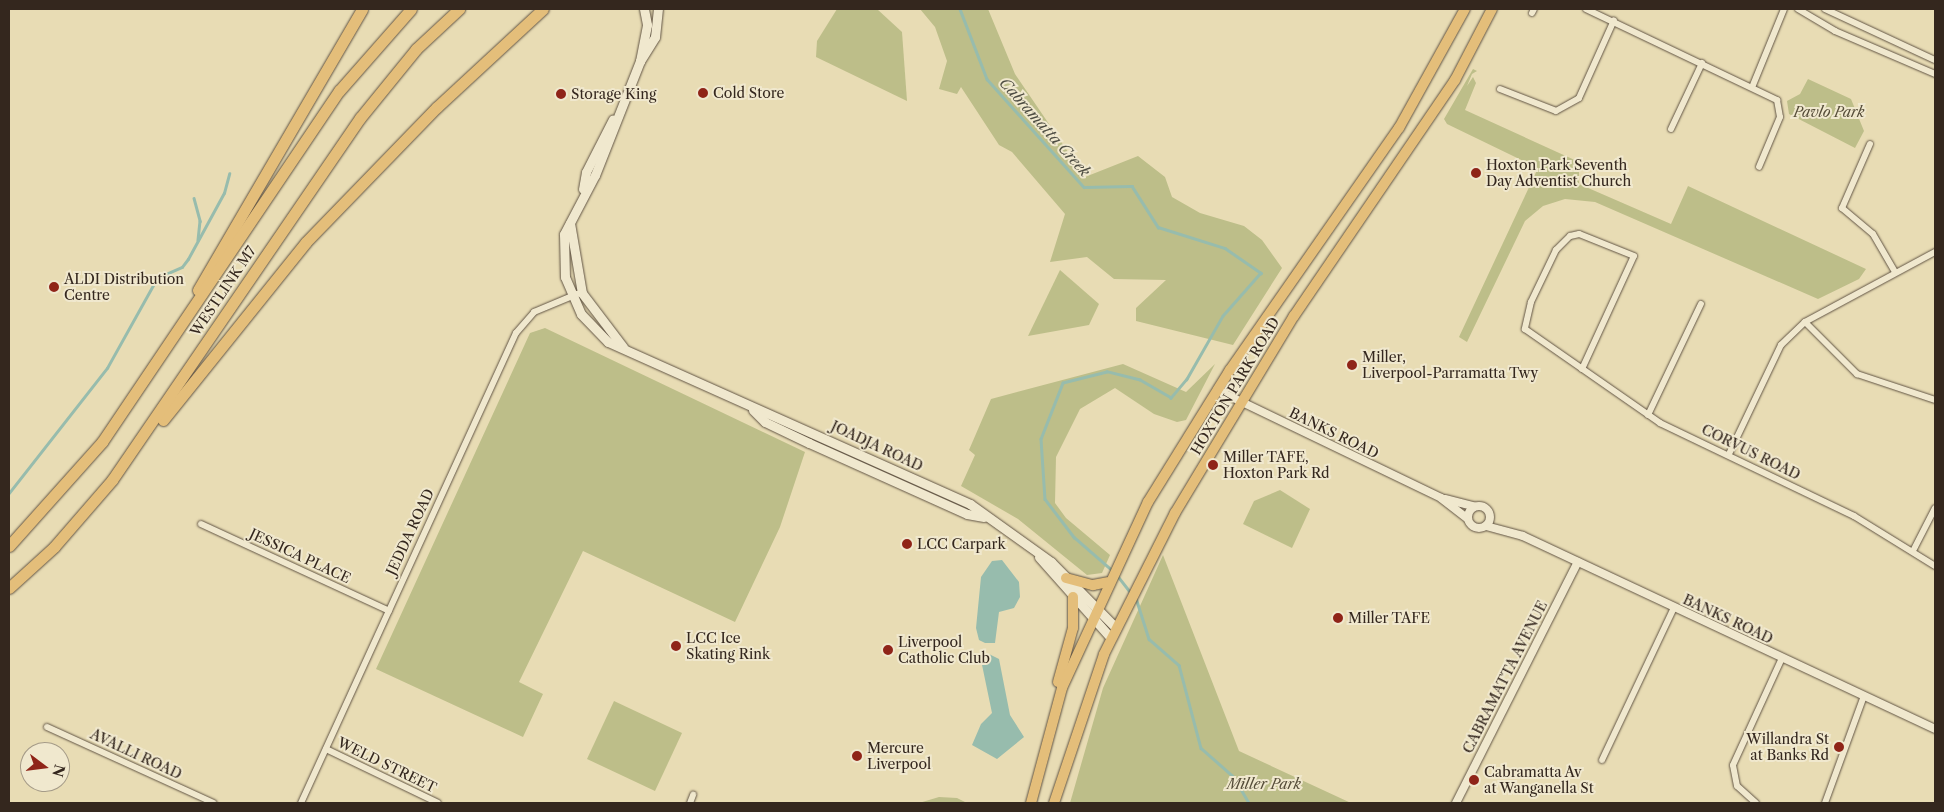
<!DOCTYPE html>
<html>
<head>
<meta charset="utf-8">
<style>
  body { margin:0 }
  #map { position:relative; width:1944px; height:812px; overflow:hidden; background:#e8dcb4; font-family:"Libre Caslon Text",serif }
  div>[style] { position:absolute }
  .green>* { inset:0; background:#bdbe89 }
  .water>* { inset:0; background:#97bcad }
  .stream>* { height:2.5px; margin:-1.25px; padding:0 1.25px; transform-origin:1.25px; border-radius:1.25px; background:#97bcad }
  .roads { filter:drop-shadow(0 0 1px #615444) drop-shadow(0 0 1px #615444) }
  .minor>* { height:6px; margin:-3px; padding:0 3px; transform-origin:3px; border-radius:3px; background:#f0e8ce }
  .tertiary>* { height:8px; margin:-4px; padding:0 4px; transform-origin:4px; border-radius:4px; background:#f0e8ce }
  .tertiary>.ring { margin:-4px; padding:0; box-sizing:content-box; background:none; border:8px solid #f0e8ce; border-radius:50% }
  .secondary>* { height:9px; margin:-4.5px; padding:0 4.5px; transform-origin:4.5px; border-radius:4.5px; background:#f0e8ce }
  .primary>* { height:10px; margin:-5px; padding:0 5px; transform-origin:5px; border-radius:5px; background:#e4be7a }
  .motorway>* { height:11px; margin:-5.5px; padding:0 5.5px; transform-origin:5.5px; border-radius:5.5px; background:#e4be7a }
  .dots>* { width:14px; height:14px; translate:-50% -50%; box-sizing:border-box; border:2px solid #f0e8ce; border-radius:50% }
  span { translate:-50% -50%; white-space:nowrap; text-align:center; line-height:1.15; -webkit-text-stroke:4px #f0e8ce; paint-order:stroke }
  .poi-label { font-size:14px; color:#34271e }
  .left { translate:0 -50%; text-align:left }
  .right { translate:-100% -50%; text-align:right }
  .park-label { font-size:14px; color:#564d39; font-style:italic }
  .street-label { font-size:14px; color:#34271e }
  .water-label { font-size:15px; color:#4d4c42; font-style:italic }
  .frame { position:absolute; inset:0; border:10px solid #34271e; pointer-events:none }
  .north { position:absolute; left:20px; top:742px; width:50px; height:50px; box-sizing:border-box; background:#f0e8ce; border:1px solid #a59b88; border-radius:50%; rotate:105deg; font-size:14px; font-weight:700; line-height:20px; text-align:center; color:#34271e }
  .north::after { content:''; display:block; margin:auto; width:18px; height:22px; background:#8f2418; clip-path:polygon(50% 0,100% 100%,50% 72%,0 100%) }
</style>
</head>
<body>
<div id="map">
  <div class="green">
    <i style="clip-path:polygon(837px 9px,877px 9px,902px 32px,907px 101px,816px 57px,817px 41px)"></i>
    <i style="clip-path:polygon(920px 9px,988px 9px,1015px 74px,1085px 177px,1138px 156px,1165px 177px,1172px 197px,1200px 213px,1244px 226px,1262px 240px,1282px 268px,1233px 345px,1136px 321px,1136px 308px,1166px 280px,1114px 279px,1087px 257px,1050px 262px,1065px 214px,1012px 152px,999px 145px,961px 87px,957px 94px,939px 89px,947px 61px,935px 27px)"></i>
    <i style="clip-path:polygon(1473px 69px,1477px 71px,1472px 74px,1467px 86px,1473px 77px,1476px 83px,1465px 110px,1579px 162px,1579px 184px,1671px 224px,1688px 186px,1866px 269px,1859px 279px,1818px 299px,1595px 202px,1565px 199px,1543px 206px,1525px 221px,1467px 342px,1459px 337px,1538px 168px,1447px 124px,1444px 119px)"></i>
    <i style="clip-path:polygon(1808px 79px,1851px 99px,1864px 131px,1855px 148px,1789px 114px,1787px 101px,1800px 94px)"></i>
    <i style="clip-path:polygon(1060px 270px,1099px 304px,1089px 325px,1028px 336px)"></i>
    <i style="clip-path:polygon(545px 328px,805px 452px,780px 527px,735px 622px,583px 551px,519px 682px,543px 694px,523px 737px,376px 669px,530px 333px)"></i>
    <i style="clip-path:polygon(1123px 364px,1186px 392px,1215px 364px,1186px 420px,1177px 422px,1154px 414px,1115px 388px,1080px 409px,1056px 457px,1055px 503px,1066px 518px,1110px 555px,1102px 573px,1087px 575px,1018px 519px,961px 486px,975px 455px,969px 450px,991px 399px)"></i>
    <i style="clip-path:polygon(1280px 490px,1310px 509px,1292px 548px,1243px 524px,1254px 501px)"></i>
    <i style="clip-path:polygon(1163px 555px,1239px 751px,1351px 803px,1070px 803px,1103px 688px)"></i>
    <i style="clip-path:polygon(614px 701px,682px 733px,655px 791px,587px 759px)"></i>
    <i style="clip-path:polygon(939px 797px,957px 798px,967px 803px,919px 803px)"></i>
  </div>
  <div class="water">
    <i style="clip-path:polygon(1002px 560px,1019px 582px,1020px 597px,1014px 608px,999px 612px,995px 643px,985px 643px,979px 640px,976px 628px,981px 577px,992px 561px)"></i>
    <i style="clip-path:polygon(989px 654px,999px 659px,1010px 715px,1024px 737px,997px 759px,972px 745px,981px 724px,992px 713px,981px 660px)"></i>
  </div>
  <div class="stream">
    <i style="left:960px;top:9px;width:75px;rotate:68.9deg"></i>
    <i style="left:987px;top:79px;width:145px;rotate:48.1deg"></i>
    <i style="left:1084px;top:187px;width:48px;rotate:-1.2deg"></i>
    <i style="left:1132px;top:186px;width:49px;rotate:57.6deg"></i>
    <i style="left:1158px;top:227px;width:70px;rotate:17.4deg"></i>
    <i style="left:1225px;top:248px;width:44px;rotate:34.8deg"></i>
    <i style="left:1261px;top:273px;width:57px;rotate:131.5deg"></i>
    <i style="left:1223px;top:316px;width:73px;rotate:119.7deg"></i>
    <i style="left:1187px;top:379px;width:25px;rotate:130deg"></i>
    <i style="left:1171px;top:398px;width:36px;rotate:-150deg"></i>
    <i style="left:1140px;top:380px;width:34px;rotate:-166deg"></i>
    <i style="left:1107px;top:372px;width:45px;rotate:166deg"></i>
    <i style="left:1063px;top:383px;width:60px;rotate:111.4deg"></i>
    <i style="left:1041px;top:439px;width:60px;rotate:86.2deg"></i>
    <i style="left:1045px;top:499px;width:48px;rotate:52.7deg"></i>
    <i style="left:1074px;top:537px;width:52px;rotate:41.1deg"></i>
    <i style="left:194px;top:198px;width:24px;rotate:75deg"></i>
    <i style="left:200px;top:221px;width:19px;rotate:96deg"></i>
    <i style="left:9px;top:493px;width:159px;rotate:-51.9deg"></i>
    <i style="left:107px;top:368px;width:103px;rotate:-60.9deg"></i>
    <i style="left:157px;top:278px;width:27px;rotate:-24deg"></i>
    <i style="left:182px;top:267px;width:10px;rotate:-53deg"></i>
    <i style="left:188px;top:259px;width:75px;rotate:-61.4deg"></i>
    <i style="left:224px;top:193px;width:20px;rotate:-75deg"></i>
    <i style="left:1117px;top:575px;width:24px;rotate:52deg"></i>
    <i style="left:1136px;top:598px;width:43px;rotate:72.4deg"></i>
    <i style="left:1149px;top:639px;width:40px;rotate:41deg"></i>
    <i style="left:1179px;top:665px;width:86px;rotate:75.2deg"></i>
    <i style="left:1201px;top:748px;width:44px;rotate:41.3deg"></i>
    <i style="left:1234px;top:777px;width:30px;rotate:60deg"></i>
  </div>
  <div class="roads">
    <div class="minor">
      <i style="left:1586px;top:9px;width:212px;rotate:25.5deg"></i>
      <i style="left:1777px;top:100px;width:17px;rotate:80deg"></i>
      <i style="left:1780px;top:117px;width:54px;rotate:112.8deg"></i>
      <i style="left:1798px;top:9px;width:43px;rotate:30.7deg"></i>
      <i style="left:1835px;top:31px;width:109px;rotate:23.3deg"></i>
      <i style="left:1825px;top:9px;width:121px;rotate:24.9deg"></i>
      <i style="left:1532px;top:13px;width:4px;rotate:-63deg"></i>
      <i style="left:1753px;top:85px;width:82px;rotate:-67.8deg"></i>
      <i style="left:1500px;top:89px;width:60px;rotate:21.4deg"></i>
      <i style="left:1556px;top:111px;width:26px;rotate:-29deg"></i>
      <i style="left:1579px;top:98px;width:85px;rotate:-65.8deg"></i>
      <i style="left:1671px;top:129px;width:73px;rotate:-64.8deg"></i>
      <i style="left:1870px;top:144px;width:70px;rotate:113.6deg"></i>
      <i style="left:1842px;top:208px;width:40px;rotate:40deg"></i>
      <i style="left:1873px;top:234px;width:44px;rotate:59.9deg"></i>
      <i style="left:1805px;top:322px;width:74px;rotate:45deg"></i>
      <i style="left:1857px;top:374px;width:82px;rotate:18.4deg"></i>
      <i style="left:1582px;top:369px;width:124px;rotate:-65.3deg"></i>
      <i style="left:1634px;top:256px;width:59px;rotate:-158.2deg"></i>
      <i style="left:1579px;top:234px;width:9px;rotate:167deg"></i>
      <i style="left:1570px;top:236px;width:20px;rotate:135deg"></i>
      <i style="left:1556px;top:250px;width:58px;rotate:115.7deg"></i>
      <i style="left:1531px;top:302px;width:28px;rotate:103deg"></i>
      <i style="left:1525px;top:329px;width:165px;rotate:34.8deg"></i>
      <i style="left:1660px;top:423px;width:215px;rotate:25.6deg"></i>
      <i style="left:1854px;top:516px;width:95px;rotate:31.7deg"></i>
      <i style="left:1648px;top:415px;width:123px;rotate:-64.5deg"></i>
      <i style="left:1729px;top:454px;width:121px;rotate:-64.5deg"></i>
      <i style="left:1781px;top:345px;width:33px;rotate:-44deg"></i>
      <i style="left:1805px;top:322px;width:148px;rotate:-28.3deg"></i>
      <i style="left:201px;top:524px;width:207px;rotate:24.8deg"></i>
      <i style="left:1914px;top:549px;width:46px;rotate:-62.9deg"></i>
      <i style="left:47px;top:727px;width:183px;rotate:24.5deg"></i>
      <i style="left:326px;top:749px;width:124px;rotate:25.7deg"></i>
      <i style="left:1602px;top:760px;width:168px;rotate:-64.7deg"></i>
      <i style="left:301px;top:803px;width:517px;rotate:-65.42deg"></i>
      <i style="left:516px;top:333px;width:28px;rotate:-49deg"></i>
      <i style="left:534px;top:312px;width:47px;rotate:-22.7deg"></i>
      <i style="left:690px;top:803px;width:9px;rotate:-69deg"></i>
      <i style="left:1756px;top:803px;width:25px;rotate:-138deg"></i>
      <i style="left:1737px;top:786px;width:21px;rotate:-101deg"></i>
      <i style="left:1733px;top:765px;width:118px;rotate:-65.4deg"></i>
      <i style="left:1825px;top:803px;width:114px;rotate:-70deg"></i>
    </div>
    <div class="tertiary">
      <i style="left:1217px;top:390px;width:249px;rotate:25.7deg"></i>
      <i style="left:1441px;top:498px;width:34px;rotate:38deg"></i>
      <i style="left:1445px;top:499px;width:30px;rotate:14deg"></i>
      <i class="ring" style="left:1468px;top:506px;width:14px;height:14px"></i>
      <i style="left:1486px;top:526px;width:38px;rotate:15deg"></i>
      <i style="left:1523px;top:536px;width:455px;rotate:25.1deg"></i>
      <i style="left:1456px;top:803px;width:270px;rotate:-63.2deg"></i>
    </div>
    <div class="secondary">
      <i style="left:644px;top:9px;width:16px;rotate:79deg"></i>
      <i style="left:647px;top:25px;width:37px;rotate:101deg"></i>
      <i style="left:640px;top:61px;width:123px;rotate:111.5deg"></i>
      <i style="left:595px;top:175px;width:67px;rotate:117.7deg"></i>
      <i style="left:564px;top:234px;width:43px;rotate:88.7deg"></i>
      <i style="left:565px;top:277px;width:40px;rotate:66.6deg"></i>
      <i style="left:581px;top:314px;width:39px;rotate:46deg"></i>
      <i style="left:608px;top:342px;width:397px;rotate:24.1deg"></i>
      <i style="left:970px;top:504px;width:100px;rotate:35.6deg"></i>
      <i style="left:1051px;top:562px;width:93px;rotate:45.4deg"></i>
      <i style="left:640px;top:61px;width:28px;rotate:-58deg"></i>
      <i style="left:655px;top:37px;width:28px;rotate:-84deg"></i>
      <i style="left:583px;top:189px;width:17px;rotate:-80deg"></i>
      <i style="left:586px;top:172px;width:59px;rotate:-63deg"></i>
      <i style="left:570px;top:223px;width:71px;rotate:80.3deg"></i>
      <i style="left:582px;top:293px;width:68px;rotate:52.8deg"></i>
      <i style="left:753px;top:410px;width:17px;rotate:45deg"></i>
      <i style="left:765px;top:422px;width:49px;rotate:25.5deg"></i>
      <i style="left:809px;top:443px;width:173px;rotate:24.2deg"></i>
      <i style="left:967px;top:514px;width:17px;rotate:10deg"></i>
      <i style="left:1039px;top:557px;width:108px;rotate:48.4deg"></i>
    </div>
    <div class="primary">
      <i style="left:1066px;top:578px;width:28px;rotate:15deg"></i>
      <i style="left:1093px;top:585px;width:15px;rotate:-11deg"></i>
      <i style="left:1058px;top:682px;width:56px;rotate:-74.5deg"></i>
      <i style="left:1073px;top:628px;width:31px;rotate:-90deg"></i>
      <i style="left:1031px;top:803px;width:119px;rotate:-74.9deg"></i>
      <i style="left:1062px;top:688px;width:205px;rotate:-65.2deg"></i>
      <i style="left:1148px;top:502px;width:155px;rotate:-58.2deg"></i>
      <i style="left:1230px;top:370px;width:295px;rotate:-55.1deg"></i>
      <i style="left:1399px;top:128px;width:136px;rotate:-61deg"></i>
      <i style="left:1054px;top:803px;width:157px;rotate:-71.4deg"></i>
      <i style="left:1104px;top:654px;width:158px;rotate:-63.3deg"></i>
      <i style="left:1175px;top:513px;width:230px;rotate:-58.9deg"></i>
      <i style="left:1294px;top:316px;width:286px;rotate:-55.7deg"></i>
      <i style="left:1455px;top:80px;width:80px;rotate:-62.5deg"></i>
    </div>
    <div class="motorway">
      <i style="left:198px;top:290px;width:325px;rotate:-59.7deg"></i>
      <i style="left:163px;top:420px;width:228px;rotate:-51.2deg"></i>
      <i style="left:306px;top:242px;width:188px;rotate:-45.9deg"></i>
      <i style="left:437px;top:107px;width:144px;rotate:-42.8deg"></i>
      <i style="left:9px;top:546px;width:140px;rotate:-48.2deg"></i>
      <i style="left:102px;top:442px;width:424px;rotate:-56deg"></i>
      <i style="left:339px;top:91px;width:109px;rotate:-48.7deg"></i>
      <i style="left:9px;top:588px;width:61px;rotate:-42.3deg"></i>
      <i style="left:54px;top:547px;width:89px;rotate:-49.1deg"></i>
      <i style="left:112px;top:480px;width:439px;rotate:-55.6deg"></i>
      <i style="left:360px;top:118px;width:89px;rotate:-50.9deg"></i>
      <i style="left:416px;top:49px;width:59px;rotate:-42.9deg"></i>
    </div>
  </div>
  <div class="dots">
    <i style="left:703px;top:93px;background:#8f2418"></i>
    <i style="left:561px;top:94px;background:#8f2418"></i>
    <i style="left:1476px;top:173px;background:#8f2418"></i>
    <i style="left:54px;top:287px;background:#8f2418"></i>
    <i style="left:1352px;top:365px;background:#8f2418"></i>
    <i style="left:1213px;top:465px;background:#8f2418"></i>
    <i style="left:907px;top:544px;background:#8f2418"></i>
    <i style="left:1338px;top:618px;background:#8f2418"></i>
    <i style="left:676px;top:646px;background:#8f2418"></i>
    <i style="left:888px;top:650px;background:#8f2418"></i>
    <i style="left:1839px;top:747px;background:#8f2418"></i>
    <i style="left:857px;top:756px;background:#8f2418"></i>
    <i style="left:1474px;top:780px;background:#8f2418"></i>
  </div>
  <div class="poi-label">
    <span class="left" style="left:713px;top:93px">Cold Store</span>
    <span class="left" style="left:571px;top:94px">Storage King</span>
    <span class="left" style="left:1486px;top:173px">Hoxton Park Seventh<br>Day Adventist Church</span>
    <span class="left" style="left:64px;top:287px">ALDI Distribution<br>Centre</span>
    <span class="left" style="left:1362px;top:365px">Miller,<br>Liverpool-Parramatta Twy</span>
    <span class="left" style="left:1223px;top:465px">Miller TAFE,<br>Hoxton Park Rd</span>
    <span class="left" style="left:917px;top:544px">LCC Carpark</span>
    <span class="left" style="left:1348px;top:618px">Miller TAFE</span>
    <span class="left" style="left:686px;top:646px">LCC Ice<br>Skating Rink</span>
    <span class="left" style="left:898px;top:650px">Liverpool<br>Catholic Club</span>
    <span class="right" style="left:1829px;top:747px">Willandra St<br>at Banks Rd</span>
    <span class="left" style="left:867px;top:756px">Mercure<br>Liverpool</span>
    <span class="left" style="left:1484px;top:780px">Cabramatta Av<br>at Wanganella St</span>
  </div>
  <div class="park-label">
    <span style="left:1829px;top:112px">Pavlo Park</span>
    <span style="left:1264px;top:784px">Miller Park</span>
  </div>
  <div class="street-label">
    <span style="left:223px;top:291px;rotate:-56deg">WESTLINK M7</span>
    <span style="left:1235px;top:386px;rotate:-59deg">HOXTON PARK ROAD</span>
    <span style="left:1334px;top:433px;rotate:26deg">BANKS ROAD</span>
    <span style="left:877px;top:446px;rotate:25deg">JOADJA ROAD</span>
    <span style="left:1751px;top:452px;rotate:26deg">CORVUS ROAD</span>
    <span style="left:410px;top:532px;rotate:-65deg">JEDDA ROAD</span>
    <span style="left:300px;top:556px;rotate:25deg">JESSICA PLACE</span>
    <span style="left:1728px;top:619px;rotate:25deg">BANKS ROAD</span>
    <span style="left:1505px;top:677px;rotate:-63deg">CABRAMATTA AVENUE</span>
    <span style="left:136px;top:754px;rotate:25deg">AVALLI ROAD</span>
    <span style="left:387px;top:765px;rotate:26deg">WELD STREET</span>
  </div>
  <div class="water-label">
    <span style="left:1045px;top:127px;rotate:48deg">Cabramatta Creek</span>
  </div>
  <div class="frame"></div>
  <div class="north">N</div>
</div>
</body>
</html>
